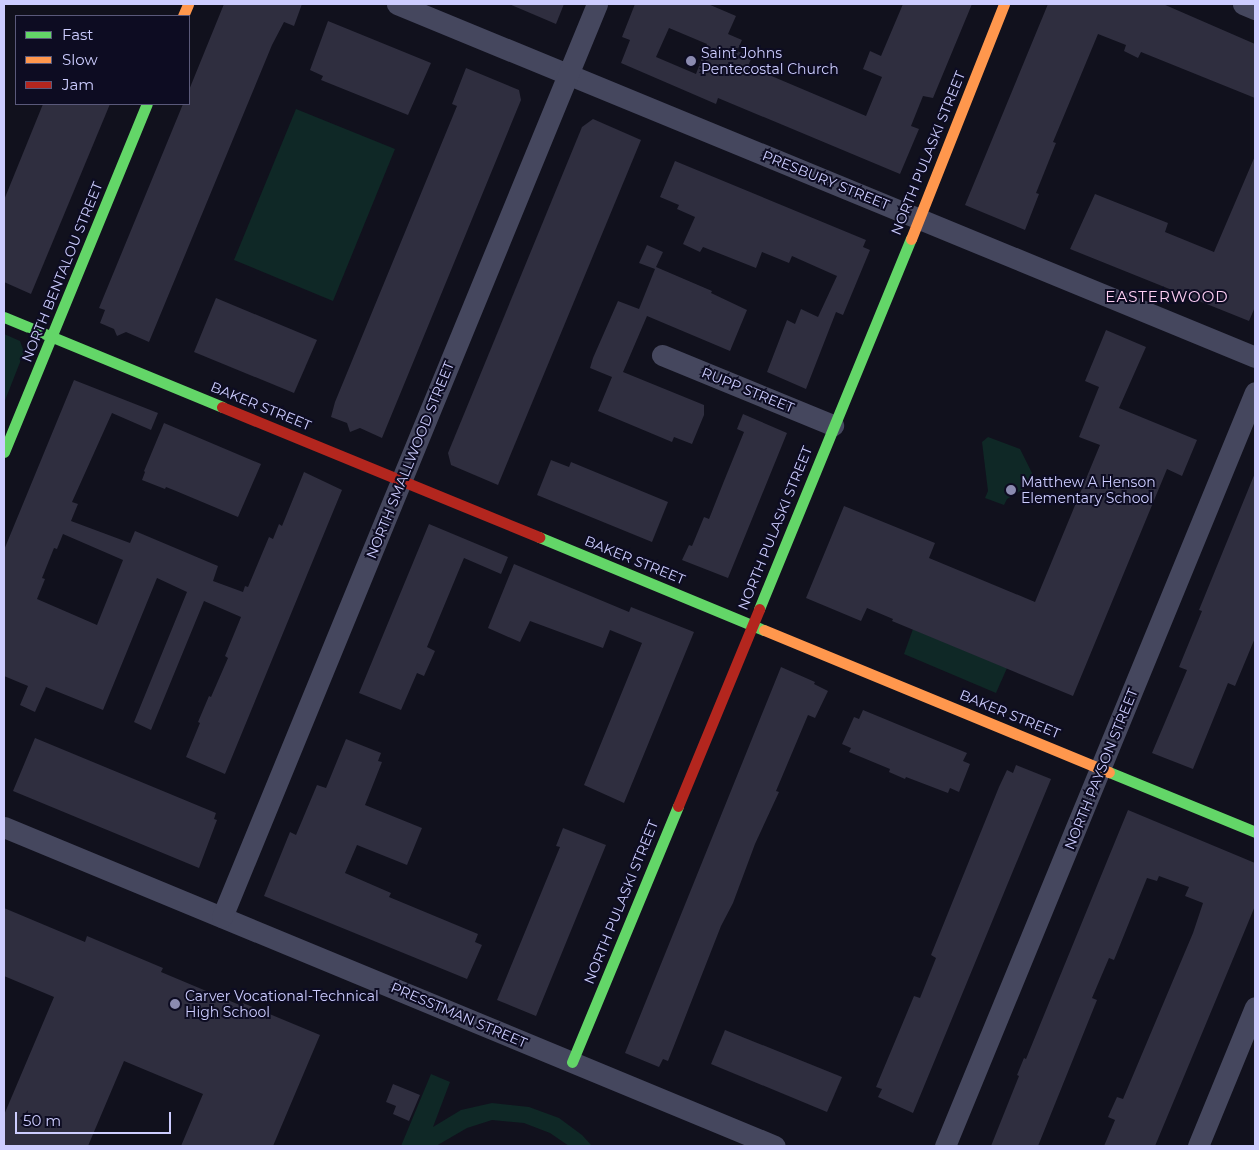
<!DOCTYPE html>
<html>
<head>
<meta charset="utf-8">
<style>
  body { margin:0 }
  #map { position:relative; width:1259px; height:1150px; overflow:hidden; background:#11111d; font-family:Montserrat,sans-serif }
  div>[style] { position:absolute }
  .green>* { inset:0; background:#0f2826 }
  .building>* { inset:0; background:#2f2e3f }
  .street>* { height:21px; margin:-10.5px; padding:0 10.5px; transform-origin:10.5px; border-radius:10.5px; background:#45475e }
  .fast>* { height:11px; margin:-5.5px; padding:0 5.5px; transform-origin:5.5px; border-radius:5.5px; background:#63d668 }
  .slow>* { height:11px; margin:-5.5px; padding:0 5.5px; transform-origin:5.5px; border-radius:5.5px; background:#ff974d }
  .jam>* { height:11px; margin:-5.5px; padding:0 5.5px; transform-origin:5.5px; border-radius:5.5px; background:#b3261e }
  .dots>* { width:14px; height:14px; translate:-50% -50%; box-sizing:border-box; border:2px solid #0d0c22; border-radius:50% }
  span { translate:-50% -50%; white-space:nowrap; text-align:center; line-height:1.15; -webkit-text-stroke:4px #0d0c22; paint-order:stroke }
  .poi-label { font-size:14px; color:#cdcdff }
  .left { translate:0 -50%; text-align:left }
  .street-label { font-size:14px; color:#cdcdff }
  .neighbourhood-label { font-size:15px; color:#ffcff4; letter-spacing:1px }
  .frame { position:absolute; inset:0; border:5px solid #cdcdff; pointer-events:none }
  .legend { position:absolute; left:15px; top:15px; width:175px; height:90px; box-sizing:border-box; background:#0d0c22; border:1px solid #5a597a; margin:0; padding:6px 9px; list-style:none; font-size:15px; color:#cdcdff }
  .legend li { display:flex; align-items:center; gap:10px; height:25px }
  .legend b { width:25px; border:1px solid #5a597a }
  .scale { position:absolute; left:15px; top:1112px; width:156px; height:22px; box-sizing:border-box; border:2px solid #cdcdff; border-top:0; padding-left:6px; font-size:15px; line-height:18px; white-space:nowrap; color:#cdcdff; -webkit-text-stroke:4px #0d0c22; paint-order:stroke }
</style>
</head>
<body>
<div id="map">
  <div class="green">
    <i style="clip-path:polygon(296px 109px,395px 149px,333px 301px,234px 260px)"></i>
    <i style="clip-path:polygon(4px 334px,20px 341px,24px 352px,4px 403px)"></i>
    <i style="clip-path:polygon(988px 437px,1020px 449px,1032px 473px,1025px 488px,1007px 499px,1004px 505px,985px 498px,988px 491px,982px 442px)"></i>
    <i style="clip-path:polygon(913px 629px,1007px 668px,996px 693px,904px 654px)"></i>
    <i style="clip-path:polygon(431px 1074px,450px 1082px,433px 1127px,461px 1110px,492px 1103px,529px 1107px,559px 1118px,582px 1135px,592px 1146px,569px 1146px,550px 1133px,524px 1123px,492px 1120px,467px 1128px,436px 1146px,401px 1146px)"></i>
  </div>
  <div class="building">
    <i style="clip-path:polygon(224px 4px,302px 4px,294px 26px,284px 22px,272px 45px,149px 342px,126px 332px,117px 336px,114px 329px,100px 323px,105px 310px,99px 308px,183px 104px,189px 104px,189px 90px)"></i>
    <i style="clip-path:polygon(509px 4px,564px 4px,556px 24px)"></i>
    <i style="clip-path:polygon(evenodd,635px 4px,708px 4px,736px 16px,728px 34px,742px 40px,737px 51px,752px 57px,748px 66px,866px 116px,882px 77px,863px 69px,870px 51px,881px 56px,903px 4px,972px 4px,933px 98px,923px 96px,911px 126px,919px 129px,900px 174px,718px 98px,716px 104px,621px 63px,630px 40px,622px 37px,635px 4px,669px 28px,707px 44px,696px 74px,656px 57px,669px 28px)"></i>
    <i style="clip-path:polygon(1048px 4px,1163px 4px,1255px 44px,1255px 98px,1141px 52px,1138px 58px,1124px 51px,1126px 45px,1098px 34px,1053px 142px,1056px 143px,1036px 193px,1039px 194px,1025px 230px,965px 205px)"></i>
    <i style="clip-path:polygon(328px 21px,431px 63px,408px 115px,321px 80px,323px 76px,310px 70px)"></i>
    <i style="clip-path:polygon(466px 68px,519px 90px,521px 100px,382px 438px,360px 428px,350px 432px,347px 423px,331px 417px,335px 402px,457px 106px,452px 104px)"></i>
    <i style="clip-path:polygon(43px 104px,110px 104px,31px 294px,4px 282px,4px 200px)"></i>
    <i style="clip-path:polygon(593px 119px,641px 140px,498px 485px,451px 465px,448px 453px,582px 127px)"></i>
    <i style="clip-path:polygon(1255px 156px,1255px 307px,1249px 321px,1070px 249px,1095px 194px,1168px 223px,1165px 232px,1214px 252px)"></i>
    <i style="clip-path:polygon(675px 161px,866px 240px,863px 247px,870px 250px,843px 315px,836px 312px,806px 389px,767px 372px,787px 320px,795px 324px,801px 309px,818px 317px,837px 276px,792px 256px,789px 263px,762px 252px,756px 268px,703px 247px,700px 252px,683px 244px,695px 217px,677px 209px,679px 205px,660px 197px)"></i>
    <i style="clip-path:polygon(647px 245px,663px 252px,656px 267px,712px 291px,711px 293px,747px 310px,730px 351px,647px 316px,623px 372px,704px 405px,704px 415px,692px 444px,674px 437px,672px 442px,598px 411px,612px 377px,590px 368px,593px 358px,618px 301px,639px 309px,655px 269px,639px 263px)"></i>
    <i style="clip-path:polygon(216px 298px,317px 340px,294px 393px,194px 352px)"></i>
    <i style="clip-path:polygon(1106px 330px,1146px 347px,1119px 408px,1197px 440px,1182px 476px,1167px 469px,1073px 696px,892px 621px,893px 619px,867px 608px,861px 621px,806px 598px,844px 506px,935px 543px,929px 558px,1035px 602px,1100px 445px,1079px 437px,1099px 387px,1085px 381px)"></i>
    <i style="clip-path:polygon(evenodd,74px 380px,158px 413px,151px 430px,112px 413px,72px 502px,78px 504px,71px 521px,130px 543px,135px 531px,199px 558px,218px 566px,213px 581px,243px 592px,245px 586px,248px 587px,269px 537px,273px 539px,279px 524px,282px 526px,304px 472px,342px 490px,225px 774px,186px 757px,200px 723px,198px 722px,209px 696px,211px 697px,228px 658px,225px 656px,241px 617px,204px 601px,151px 730px,134px 722px,187px 592px,157px 578px,103px 710px,46px 687px,35px 712px,20px 705px,28px 686px,4px 676px,4px 550px,74px 380px,63px 534px,123px 560px,97px 625px,37px 599px,45px 579px,42px 578px,54px 548px,57px 549px,63px 534px)"></i>
    <i style="clip-path:polygon(743px 414px,787px 433px,728px 578px,682px 560px,689px 545px,692px 546px,704px 517px,709px 519px,724px 481px,744px 432px,737px 429px)"></i>
    <i style="clip-path:polygon(164px 423px,261px 464px,238px 517px,176px 491px,166px 487px,165px 489px,142px 480px,145px 472px,144px 471px)"></i>
    <i style="clip-path:polygon(551px 460px,569px 467px,571px 462px,668px 502px,652px 542px,537px 495px)"></i>
    <i style="clip-path:polygon(1255px 473px,1255px 638px,1235px 686px,1228px 683px,1193px 769px,1152px 753px,1187px 670px,1179px 667px,1202px 611px,1199px 610px)"></i>
    <i style="clip-path:polygon(429px 524px,508px 557px,501px 574px,464px 558px,427px 647px,435px 651px,424px 676px,417px 673px,401px 710px,359px 693px)"></i>
    <i style="clip-path:polygon(514px 564px,629px 612px,631px 607px,694px 632px,624px 803px,584px 785px,642px 643px,610px 630px,603px 648px,530px 621px,520px 642px,488px 628px)"></i>
    <i style="clip-path:polygon(781px 667px,815px 682px,814px 684px,828px 691px,815px 718px,808px 715px,776px 791px,779px 792px,755px 844px,733px 903px,721px 926px,668px 1061px,663px 1059px,659px 1067px,625px 1053px)"></i>
    <i style="clip-path:polygon(863px 710px,967px 753px,963px 761px,970px 764px,959px 792px,950px 788px,948px 793px,906px 777px,905px 779px,889px 772px,890px 769px,849px 752px,851px 748px,842px 744px,854px 717px,859px 719px)"></i>
    <i style="clip-path:polygon(35px 738px,216px 813px,214px 819px,217px 820px,199px 868px,13px 791px)"></i>
    <i style="clip-path:polygon(346px 739px,381px 753px,378px 761px,382px 762px,365px 805px,422px 828px,407px 865px,357px 845px,345px 873px,391px 893px,389px 897px,478px 934px,475px 942px,482px 945px,467px 979px,264px 896px,290px 832px,296px 835px,317px 785px,326px 788px)"></i>
    <i style="clip-path:polygon(1016px 765px,1051px 779px,913px 1113px,878px 1097px,882px 1089px,876px 1087px,914px 996px,920px 998px,936px 958px,931px 955px,999px 787px,1007px 770px,1013px 773px)"></i>
    <i style="clip-path:polygon(1128px 810px,1255px 863px,1255px 906px,1243px 935px,1155px 1146px,1104px 1146px,1115px 1120px,1108px 1117px,1117px 1097px,1123px 1099px,1193px 933px,1203px 903px,1185px 896px,1189px 887px,1159px 876px,1157px 881px,1147px 878px,1114px 960px,1109px 958px,1092px 998px,1097px 1000px,1038px 1146px,991px 1146px,1019px 1076px,1017px 1075px,1024px 1058px,1026px 1059px)"></i>
    <i style="clip-path:polygon(563px 828px,606px 845px,536px 1016px,497px 1000px,560px 847px,556px 846px)"></i>
    <i style="clip-path:polygon(4px 908px,85px 942px,87px 936px,163px 968px,161px 972px,242px 1006px,243px 1003px,320px 1035px,273px 1146px,181px 1146px,203px 1094px,124px 1061px,88px 1146px,4px 1146px,4px 1115px,54px 997px,4px 976px)"></i>
    <i style="clip-path:polygon(725px 1030px,842px 1077px,827px 1112px,711px 1064px)"></i>
    <i style="clip-path:polygon(393px 1084px,420px 1095px,409px 1121px,393px 1114px,396px 1106px,386px 1102px)"></i>
  </div>
  <div class="street">
    <i style="left:397px;top:4px;width:928px;rotate:22.36deg"></i>
    <i style="left:1243px;top:4px;width:13px;rotate:23deg"></i>
    <i style="left:662px;top:355px;width:185px;rotate:22.3deg"></i>
    <i style="left:4px;top:827px;width:834px;rotate:22.48deg"></i>
    <i style="left:222px;top:917px;width:987px;rotate:-67.67deg"></i>
    <i style="left:945px;top:1146px;width:815px;rotate:-67.65deg"></i>
    <i style="left:1198px;top:1146px;width:150px;rotate:-67.7deg"></i>
  </div>
  <div class="fast">
    <i style="left:4px;top:317px;width:236px;rotate:22.4deg"></i>
    <i style="left:4px;top:452px;width:376px;rotate:-67.7deg"></i>
    <i style="left:539px;top:537px;width:243px;rotate:22.5deg"></i>
    <i style="left:759px;top:609px;width:400px;rotate:-67.7deg"></i>
    <i style="left:1109px;top:772px;width:158px;rotate:22.3deg"></i>
    <i style="left:572px;top:1062px;width:277px;rotate:-67.5deg"></i>
  </div>
  <div class="slow">
    <i style="left:183px;top:16px;width:13px;rotate:-67deg"></i>
    <i style="left:911px;top:239px;width:253px;rotate:-68.4deg"></i>
    <i style="left:764px;top:630px;width:373px;rotate:22.4deg"></i>
  </div>
  <div class="jam">
    <i style="left:222px;top:407px;width:343px;rotate:22.3deg"></i>
    <i style="left:678px;top:806px;width:213px;rotate:-67.6deg"></i>
  </div>
  <div class="dots">
    <i style="left:691px;top:61px;background:#8b8bb0"></i>
    <i style="left:1011px;top:490px;background:#8b8bb0"></i>
    <i style="left:175px;top:1004px;background:#8b8bb0"></i>
  </div>
  <div class="poi-label">
    <span class="left" style="left:701px;top:61px">Saint Johns<br>Pentecostal Church</span>
    <span class="left" style="left:1021px;top:490px">Matthew A Henson<br>Elementary School</span>
    <span class="left" style="left:185px;top:1004px">Carver Vocational-Technical<br>High School</span>
  </div>
  <div class="street-label">
    <span style="left:928px;top:153px;rotate:-68deg">NORTH PULASKI STREET</span>
    <span style="left:826px;top:180px;rotate:22deg">PRESBURY STREET</span>
    <span style="left:62px;top:272px;rotate:-68deg">NORTH BENTALOU STREET</span>
    <span style="left:748px;top:390px;rotate:22deg">RUPP STREET</span>
    <span style="left:261px;top:406px;rotate:22deg">BAKER STREET</span>
    <span style="left:410px;top:460px;rotate:-68deg">NORTH SMALLWOOD STREET</span>
    <span style="left:775px;top:528px;rotate:-68deg">NORTH PULASKI STREET</span>
    <span style="left:635px;top:560px;rotate:22deg">BAKER STREET</span>
    <span style="left:1010px;top:714px;rotate:22deg">BAKER STREET</span>
    <span style="left:1101px;top:769px;rotate:-68deg">NORTH PAYSON STREET</span>
    <span style="left:621px;top:902px;rotate:-68deg">NORTH PULASKI STREET</span>
    <span style="left:459px;top:1015px;rotate:23deg">PRESSTMAN STREET</span>
  </div>
  <div class="neighbourhood-label">
    <span style="left:1167px;top:297px">EASTERWOOD</span>
  </div>
  <div class="frame"></div>
  <ul class="legend">
  <li><b style="height:6px;background:#63d668"></b>Fast</li>
  <li><b style="height:6px;background:#ff974d"></b>Slow</li>
  <li><b style="height:6px;background:#b3261e"></b>Jam</li>
  </ul>
  <div class="scale">50 m</div>
</div>
</body>
</html>
